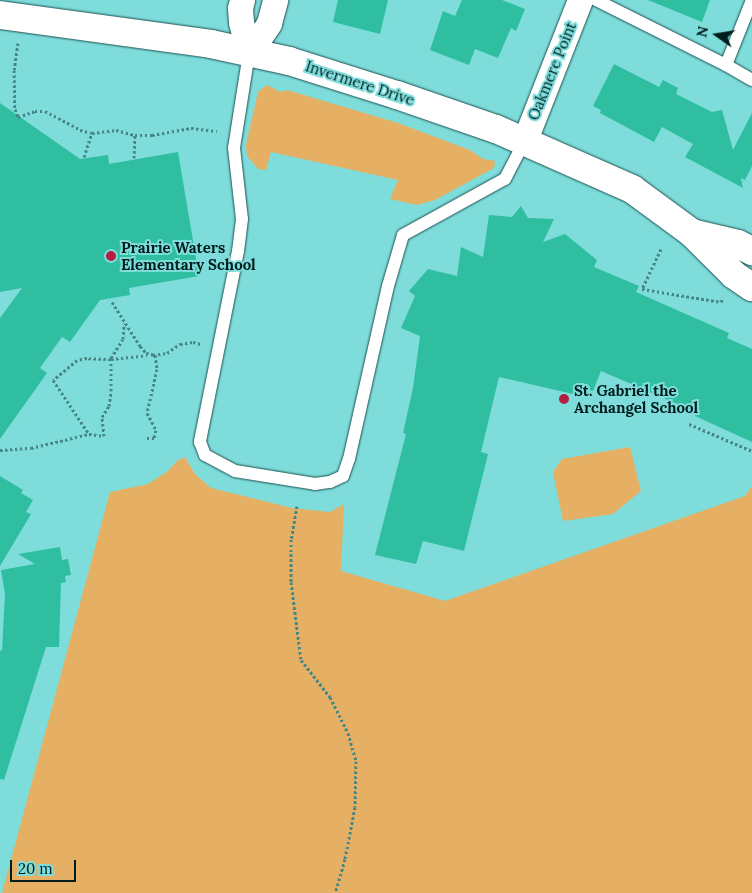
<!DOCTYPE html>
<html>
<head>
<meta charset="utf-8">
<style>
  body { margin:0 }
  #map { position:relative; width:752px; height:893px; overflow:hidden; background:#7edddb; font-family:Lora,serif }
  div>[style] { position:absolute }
  .green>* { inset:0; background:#e5af64 }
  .building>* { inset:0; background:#2fbe9f }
  .path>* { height:3px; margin-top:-1.5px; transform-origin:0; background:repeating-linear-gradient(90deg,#468786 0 2.5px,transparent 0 5px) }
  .roads { filter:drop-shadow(0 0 1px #1e5150) drop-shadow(0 0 1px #1e5150) }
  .service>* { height:12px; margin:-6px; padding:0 6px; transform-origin:6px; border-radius:6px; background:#fff }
  .minor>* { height:25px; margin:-12.5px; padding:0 12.5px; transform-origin:12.5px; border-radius:12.5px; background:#fff }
  .tertiary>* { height:28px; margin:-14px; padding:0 14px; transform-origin:14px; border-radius:14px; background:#fff }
  .dots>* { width:14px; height:14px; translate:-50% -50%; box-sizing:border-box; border:2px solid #7edddb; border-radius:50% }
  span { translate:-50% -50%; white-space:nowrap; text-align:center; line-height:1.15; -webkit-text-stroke:4px #7edddb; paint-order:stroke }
  .street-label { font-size:15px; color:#001d1d }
  .poi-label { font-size:15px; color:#001d1d; font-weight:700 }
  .left { translate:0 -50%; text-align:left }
  .north { position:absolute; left:692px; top:10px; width:50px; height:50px; -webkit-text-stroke:4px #7edddb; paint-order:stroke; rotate:283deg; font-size:14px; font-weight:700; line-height:20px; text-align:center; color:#001d1d }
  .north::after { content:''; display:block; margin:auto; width:18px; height:22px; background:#001d1d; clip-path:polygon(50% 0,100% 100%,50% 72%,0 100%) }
  .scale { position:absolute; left:10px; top:860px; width:66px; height:22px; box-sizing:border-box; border:2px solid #001d1d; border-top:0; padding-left:6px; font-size:15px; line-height:18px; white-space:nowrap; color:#001d1d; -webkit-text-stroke:4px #7edddb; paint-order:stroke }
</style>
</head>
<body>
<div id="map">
  <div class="green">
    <i style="clip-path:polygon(267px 85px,281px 92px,287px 90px,398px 123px,470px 150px,483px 159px,495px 161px,494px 168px,435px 200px,417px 205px,390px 199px,398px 180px,271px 152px,266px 170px,258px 169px,247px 156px,246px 144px,258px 92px)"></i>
    <i style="clip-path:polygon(630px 447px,641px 491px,613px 514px,563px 521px,553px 472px,562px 459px)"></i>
    <i style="clip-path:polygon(185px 457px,195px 474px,211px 488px,292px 508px,330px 512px,344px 504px,341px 571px,445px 601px,745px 496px,752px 486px,752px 893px,2px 893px,110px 492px,148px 484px,168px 471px,177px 461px)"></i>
  </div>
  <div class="building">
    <i style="clip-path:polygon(338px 0,388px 0,380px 34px,333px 22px)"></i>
    <i style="clip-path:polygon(462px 0,502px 0,525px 9px,516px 31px,511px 28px,498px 58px,475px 49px,469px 65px,430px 50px,443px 11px,455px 16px)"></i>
    <i style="clip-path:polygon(648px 0,710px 0,702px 22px)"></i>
    <i style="clip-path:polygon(614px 64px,659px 87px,663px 80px,678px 88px,676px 94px,712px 112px,722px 110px,733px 150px,752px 113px,752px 166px,745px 180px,741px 178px,743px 188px,685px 157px,693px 144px,662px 127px,654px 142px,600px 113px,601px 110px,593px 106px)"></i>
    <i style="clip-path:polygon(0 103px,80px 159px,108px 155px,109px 164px,178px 152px,199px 276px,129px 288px,130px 295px,100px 300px,70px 342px,62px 337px,40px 368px,47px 373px,0 439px,0 318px,22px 288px,0 292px)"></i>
    <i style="clip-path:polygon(521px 206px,528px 218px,554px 219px,543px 242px,565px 234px,597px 260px,594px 267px,639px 286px,636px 292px,729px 333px,727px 338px,752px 349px,752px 442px,695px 416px,696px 412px,601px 371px,593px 391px,574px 387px,573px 394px,499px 377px,481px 452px,488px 454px,464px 551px,423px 541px,416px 564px,375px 555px,406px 434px,403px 433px,413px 388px,420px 336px,401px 328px,415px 296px,409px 291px,428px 269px,457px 276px,461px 247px,483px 257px,489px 215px,512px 217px)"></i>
    <i style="clip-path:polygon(0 476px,23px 490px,21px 493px,33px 500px,26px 512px,31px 514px,0 566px)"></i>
    <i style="clip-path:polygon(60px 547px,62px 560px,68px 559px,71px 575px,65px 576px,66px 582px,61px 583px,59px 647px,46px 647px,4px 780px,0 779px,0 650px,2px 651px,5px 594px,1px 570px,35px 564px,18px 554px)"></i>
  </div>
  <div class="path">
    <i style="left:18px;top:43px;width:27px;rotate:98deg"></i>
    <i style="left:14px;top:70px;width:39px;rotate:89deg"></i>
    <i style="left:15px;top:109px;width:9px;rotate:69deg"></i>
    <i style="left:18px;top:117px;width:18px;rotate:-19deg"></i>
    <i style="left:35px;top:111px;width:10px"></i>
    <i style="left:45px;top:111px;width:40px;rotate:28deg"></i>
    <i style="left:80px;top:130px;width:12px;rotate:14deg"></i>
    <i style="left:92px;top:133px;width:24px;rotate:-7deg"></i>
    <i style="left:116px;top:130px;width:20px;rotate:15deg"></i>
    <i style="left:135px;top:135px;width:17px"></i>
    <i style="left:152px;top:135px;width:40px;rotate:-10deg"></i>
    <i style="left:191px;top:128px;width:26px;rotate:7deg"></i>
    <i style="left:84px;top:157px;width:25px;rotate:-72deg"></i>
    <i style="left:134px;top:158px;width:23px;rotate:-88deg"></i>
    <i style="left:661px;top:249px;width:44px;rotate:115.4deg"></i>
    <i style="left:642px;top:289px;width:80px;rotate:9.3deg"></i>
    <i style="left:721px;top:302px;width:5px;rotate:-68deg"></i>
    <i style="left:112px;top:302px;width:52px;rotate:57.5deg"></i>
    <i style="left:140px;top:346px;width:9px;rotate:49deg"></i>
    <i style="left:146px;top:353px;width:9px;rotate:13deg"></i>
    <i style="left:155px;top:355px;width:14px;rotate:82deg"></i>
    <i style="left:157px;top:369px;width:45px;rotate:102.8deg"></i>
    <i style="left:147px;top:413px;width:19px;rotate:62deg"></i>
    <i style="left:156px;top:430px;width:8px;rotate:104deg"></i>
    <i style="left:154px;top:438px;width:7px;rotate:180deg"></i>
    <i style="left:153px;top:355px;width:14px;rotate:-8deg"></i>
    <i style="left:167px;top:353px;width:16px;rotate:-35deg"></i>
    <i style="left:180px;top:344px;width:13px;rotate:-9deg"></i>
    <i style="left:193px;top:342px;width:8px;rotate:14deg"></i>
    <i style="left:111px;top:358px;width:22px;rotate:-58deg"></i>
    <i style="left:123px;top:339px;width:16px;rotate:-86deg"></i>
    <i style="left:111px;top:359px;width:36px;rotate:-6deg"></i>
    <i style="left:689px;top:424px;width:69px;rotate:23.2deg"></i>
    <i style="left:0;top:450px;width:31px;rotate:-4deg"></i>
    <i style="left:31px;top:448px;width:60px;rotate:-13.6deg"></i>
    <i style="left:89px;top:434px;width:15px;rotate:8deg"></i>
    <i style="left:104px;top:436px;width:19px;rotate:-96deg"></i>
    <i style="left:102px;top:417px;width:13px;rotate:-58deg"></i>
    <i style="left:109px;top:406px;width:15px;rotate:-82deg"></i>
    <i style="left:111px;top:391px;width:32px;rotate:-90deg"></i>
    <i style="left:111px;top:359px;width:24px;rotate:-178deg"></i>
    <i style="left:87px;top:358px;width:10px;rotate:169deg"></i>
    <i style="left:77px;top:360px;width:31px;rotate:140deg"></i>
    <i style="left:53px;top:380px;width:65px;rotate:56.3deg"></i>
    <i style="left:297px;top:506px;width:34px;rotate:100deg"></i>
    <i style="left:291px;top:539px;width:43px;rotate:90deg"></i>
    <i style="left:291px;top:582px;width:79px;rotate:82.7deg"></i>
    <i style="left:301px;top:660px;width:47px;rotate:51.9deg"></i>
    <i style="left:330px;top:697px;width:40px;rotate:63.4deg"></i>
    <i style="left:348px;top:733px;width:29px;rotate:74deg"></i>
    <i style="left:356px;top:761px;width:46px;rotate:91.2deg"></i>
    <i style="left:355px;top:807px;width:53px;rotate:100.9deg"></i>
    <i style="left:345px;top:859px;width:35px;rotate:106deg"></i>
  </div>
  <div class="roads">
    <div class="service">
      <i style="left:596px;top:0;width:145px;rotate:26.6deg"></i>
      <i style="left:726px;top:65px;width:70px;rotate:-68.2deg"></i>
      <i style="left:249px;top:53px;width:96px;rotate:99deg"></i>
      <i style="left:234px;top:148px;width:71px;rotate:83.6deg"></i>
      <i style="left:242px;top:219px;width:32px;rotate:97deg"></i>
      <i style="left:238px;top:251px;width:195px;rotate:101.3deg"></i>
      <i style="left:200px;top:442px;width:14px;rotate:69deg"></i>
      <i style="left:205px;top:455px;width:34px;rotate:28deg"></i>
      <i style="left:235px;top:471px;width:81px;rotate:9.2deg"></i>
      <i style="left:315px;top:484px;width:15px;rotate:-8deg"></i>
      <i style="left:330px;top:482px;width:14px;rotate:-25deg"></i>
      <i style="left:343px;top:476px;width:18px;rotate:-71deg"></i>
      <i style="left:349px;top:459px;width:177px;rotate:-77.3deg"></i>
      <i style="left:388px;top:286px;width:53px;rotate:-73.6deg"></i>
      <i style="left:403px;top:235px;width:116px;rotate:-28.8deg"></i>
      <i style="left:505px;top:179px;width:42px;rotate:-62.8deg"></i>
      <i style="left:726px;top:65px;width:30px;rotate:30deg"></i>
    </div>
    <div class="minor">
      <i style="left:242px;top:0;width:8px;rotate:104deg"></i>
      <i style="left:240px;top:8px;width:14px;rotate:86deg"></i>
      <i style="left:241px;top:22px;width:32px;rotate:76deg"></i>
      <i style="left:249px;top:53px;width:36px;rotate:-56deg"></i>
      <i style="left:269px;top:23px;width:24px;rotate:-75deg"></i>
      <i style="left:524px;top:142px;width:153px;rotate:-68.5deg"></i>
    </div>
    <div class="tertiary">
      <i style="left:0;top:15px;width:213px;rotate:7.8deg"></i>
      <i style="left:211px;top:44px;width:80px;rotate:12.3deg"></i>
      <i style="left:289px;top:61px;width:113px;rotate:17.5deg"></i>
      <i style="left:397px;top:95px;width:105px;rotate:19deg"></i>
      <i style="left:496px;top:129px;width:149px;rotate:23.8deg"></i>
      <i style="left:632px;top:189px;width:74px;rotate:36.3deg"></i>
      <i style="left:692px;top:233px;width:59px;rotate:45deg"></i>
      <i style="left:734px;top:275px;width:22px;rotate:34deg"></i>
      <i style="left:692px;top:233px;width:47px;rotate:13.4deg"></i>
      <i style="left:738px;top:244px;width:16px;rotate:27deg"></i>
    </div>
  </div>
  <div class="dots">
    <i style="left:111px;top:256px;background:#b21f43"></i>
    <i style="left:564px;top:399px;background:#b21f43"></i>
  </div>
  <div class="street-label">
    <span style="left:552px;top:71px;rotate:-68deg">Oakmere Point</span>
    <span style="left:360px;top:83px;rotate:18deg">Invermere Drive</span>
  </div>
  <div class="poi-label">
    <span class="left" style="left:121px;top:256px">Prairie Waters<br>Elementary School</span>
    <span class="left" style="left:574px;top:399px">St. Gabriel the<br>Archangel School</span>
  </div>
  <div class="north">N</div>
  <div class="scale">20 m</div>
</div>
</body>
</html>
